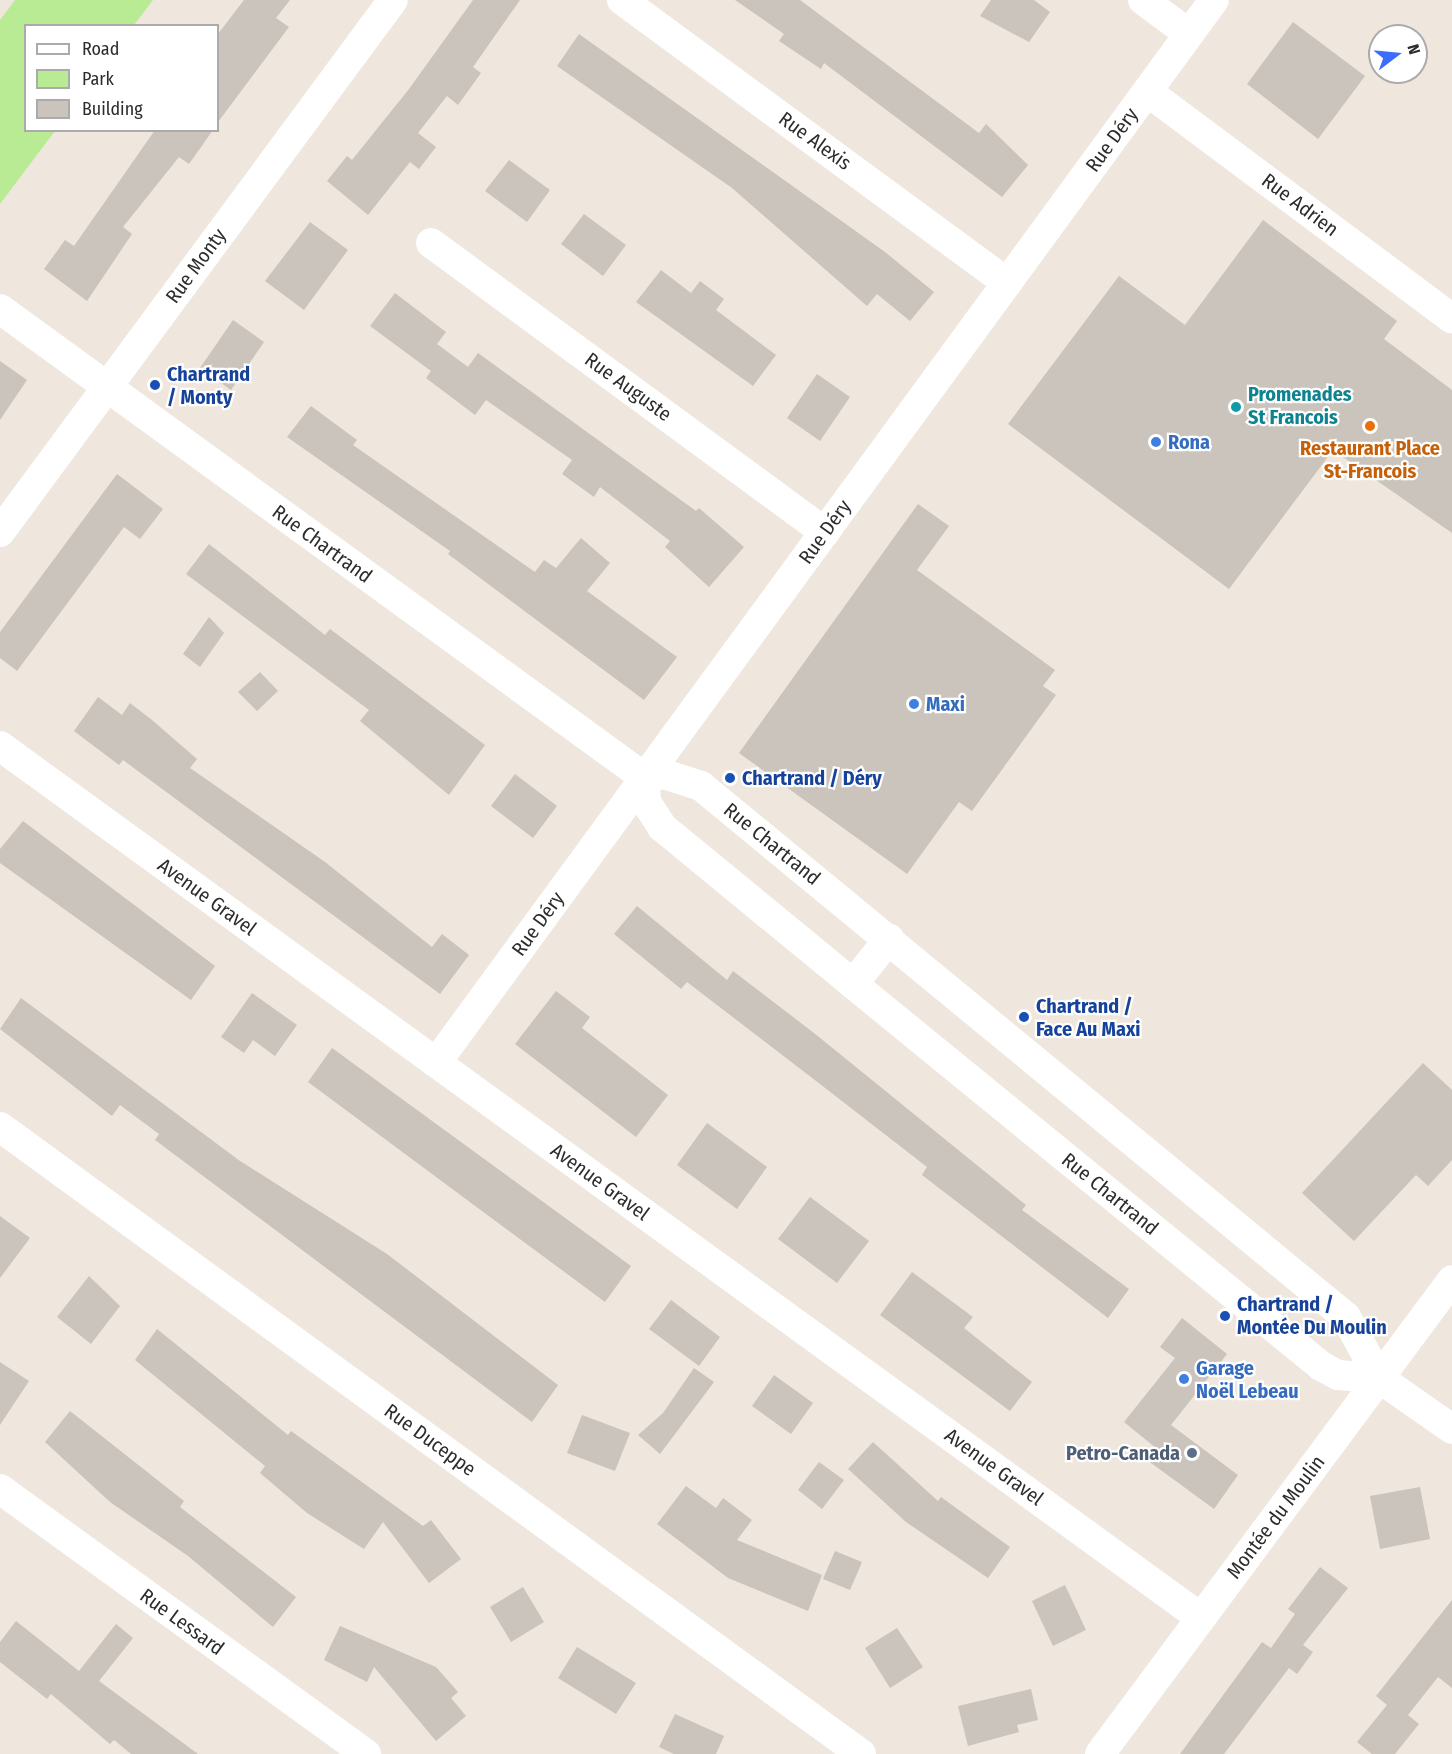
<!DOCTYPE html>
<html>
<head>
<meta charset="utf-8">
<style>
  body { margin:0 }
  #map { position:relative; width:1452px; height:1754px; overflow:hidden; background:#efe6dd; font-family:"Fira Sans Condensed",sans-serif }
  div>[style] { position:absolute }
  .green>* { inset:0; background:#b9eb95 }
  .building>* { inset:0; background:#cac4bc }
  .minor>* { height:30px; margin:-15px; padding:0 15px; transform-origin:15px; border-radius:15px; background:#fff }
  .dots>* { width:16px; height:16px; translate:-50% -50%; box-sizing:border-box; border:3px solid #fff; border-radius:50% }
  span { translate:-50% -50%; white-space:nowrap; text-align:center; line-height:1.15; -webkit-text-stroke:4.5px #fff; paint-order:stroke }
  .street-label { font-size:20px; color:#2c2c2c }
  .transit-label { font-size:20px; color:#164399; font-weight:700 }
  .left { translate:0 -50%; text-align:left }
  .culture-label { font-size:20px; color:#0d838f; font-weight:700 }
  .shop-label { font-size:20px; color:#366cbe; font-weight:700 }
  .food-label { font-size:20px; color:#c56008; font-weight:700 }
  .service-label { font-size:20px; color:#4e5e75; font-weight:700 }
  .right { translate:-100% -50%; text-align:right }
  .legend { position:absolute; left:24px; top:24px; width:195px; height:108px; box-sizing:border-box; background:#fff; border:2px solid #ababab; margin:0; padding:8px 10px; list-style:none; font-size:18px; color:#2c2c2c }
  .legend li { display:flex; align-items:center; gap:12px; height:30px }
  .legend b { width:30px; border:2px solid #ababab }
  .north { position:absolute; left:1368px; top:24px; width:60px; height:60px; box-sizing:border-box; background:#fff; border:2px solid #ababab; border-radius:50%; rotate:74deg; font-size:16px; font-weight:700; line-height:24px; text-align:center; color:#2c2c2c }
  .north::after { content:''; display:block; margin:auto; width:21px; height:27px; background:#3b6eff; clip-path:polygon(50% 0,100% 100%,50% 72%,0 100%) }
</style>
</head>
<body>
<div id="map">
  <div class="green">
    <i style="clip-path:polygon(15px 0,153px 0,134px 25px,26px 26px,26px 130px,55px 131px,0 204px,0 20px)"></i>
  </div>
  <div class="building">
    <i style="clip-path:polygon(244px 0,290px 0,276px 18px,289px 27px,218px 122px,218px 34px)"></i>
    <i style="clip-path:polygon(473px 0,520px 0,473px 67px,481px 73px,458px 105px,447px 96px,418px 133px,436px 147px,419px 169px,410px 162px,368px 215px,327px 181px,347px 156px,352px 160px,409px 89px)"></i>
    <i style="clip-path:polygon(735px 0,800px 0,979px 133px,986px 124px,1028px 165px,1002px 197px,824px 63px,821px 69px,779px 41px,784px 34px)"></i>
    <i style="clip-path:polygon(991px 0,1034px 0,1050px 12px,1029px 42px,980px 16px)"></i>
    <i style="clip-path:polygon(1293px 22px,1365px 76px,1318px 139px,1247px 84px)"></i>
    <i style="clip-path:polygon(579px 34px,885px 252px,934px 292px,910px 321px,877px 294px,867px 306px,732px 188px,557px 66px)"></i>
    <i style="clip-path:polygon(155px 130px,213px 130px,189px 164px,179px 157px,123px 227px,132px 234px,87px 301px,44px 269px,65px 240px,74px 246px)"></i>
    <i style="clip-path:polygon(509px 160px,550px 190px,527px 222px,485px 191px)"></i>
    <i style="clip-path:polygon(584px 214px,626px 245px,603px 276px,561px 244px)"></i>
    <i style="clip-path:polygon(1263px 220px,1397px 321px,1384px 339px,1452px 390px,1452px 533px,1333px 450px,1229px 589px,1008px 424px,1119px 276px,1185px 325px)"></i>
    <i style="clip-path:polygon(310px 222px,348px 250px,304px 310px,265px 281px)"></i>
    <i style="clip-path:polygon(661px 270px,691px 293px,700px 281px,724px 299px,716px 310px,776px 355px,753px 386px,636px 302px)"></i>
    <i style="clip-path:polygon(395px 293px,446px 332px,437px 344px,468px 367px,478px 353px,696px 511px,699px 508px,744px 547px,709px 587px,665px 547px,670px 541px,600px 487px,594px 497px,562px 474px,572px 460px,486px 400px,475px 415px,426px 378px,431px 371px,370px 326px)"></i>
    <i style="clip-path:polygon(233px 320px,264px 342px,231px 390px,200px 368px)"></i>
    <i style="clip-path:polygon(0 361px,27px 380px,0 420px)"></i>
    <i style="clip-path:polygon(817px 374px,850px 397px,820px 441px,787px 418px)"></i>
    <i style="clip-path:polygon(311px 406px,357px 440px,353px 445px,535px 572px,544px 560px,556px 568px,581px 538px,610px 563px,587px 591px,677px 657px,644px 700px,448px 554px,450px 551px,287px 437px)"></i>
    <i style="clip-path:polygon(117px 474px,163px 509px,140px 539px,124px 527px,17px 671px,0 658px,0 632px)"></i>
    <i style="clip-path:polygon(918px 504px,949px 526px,917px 570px,1055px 670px,1043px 686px,1056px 695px,972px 811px,959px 802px,907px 874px,739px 753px)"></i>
    <i style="clip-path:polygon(209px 544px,325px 635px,330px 629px,485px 745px,449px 795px,360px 721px,369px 710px,186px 574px)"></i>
    <i style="clip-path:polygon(209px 617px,224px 633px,200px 667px,183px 654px)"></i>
    <i style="clip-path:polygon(260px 672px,278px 691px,257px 711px,238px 692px)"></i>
    <i style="clip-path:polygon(98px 697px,122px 715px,130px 703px,152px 720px,197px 759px,190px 768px,325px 862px,432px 947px,442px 934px,469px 955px,440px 994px,123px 760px,119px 765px,74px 731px)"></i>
    <i style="clip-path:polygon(515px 774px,557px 806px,533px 838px,491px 806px)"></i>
    <i style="clip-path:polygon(23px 821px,215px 966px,191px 1000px,0 863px,0 849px)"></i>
    <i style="clip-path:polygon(637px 906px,727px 980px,733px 971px,814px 1033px,1026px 1205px,1022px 1210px,1129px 1289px,1108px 1318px,922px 1175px,927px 1167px,820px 1084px,687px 982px,681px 989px,614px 934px)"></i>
    <i style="clip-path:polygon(556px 991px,590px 1017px,582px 1028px,668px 1095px,636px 1137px,515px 1044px)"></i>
    <i style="clip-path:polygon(252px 993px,297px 1025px,275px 1056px,253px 1040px,244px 1053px,221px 1037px)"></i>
    <i style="clip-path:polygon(21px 998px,240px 1161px,387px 1254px,558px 1385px,532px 1422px,155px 1140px,159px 1134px,120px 1105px,112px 1116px,0 1029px)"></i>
    <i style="clip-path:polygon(332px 1048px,631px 1266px,605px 1302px,308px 1082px)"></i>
    <i style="clip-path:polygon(1423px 1063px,1452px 1090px,1452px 1160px,1428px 1186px,1416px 1175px,1354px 1241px,1302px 1193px)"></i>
    <i style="clip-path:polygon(707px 1123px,767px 1167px,737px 1209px,677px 1165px)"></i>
    <i style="clip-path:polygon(810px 1197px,869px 1241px,837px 1283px,778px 1239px)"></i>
    <i style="clip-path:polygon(0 1216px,30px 1238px,0 1278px)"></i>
    <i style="clip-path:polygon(912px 1272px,973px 1317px,964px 1328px,1032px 1382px,1010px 1411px,880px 1315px)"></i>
    <i style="clip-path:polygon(89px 1276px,120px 1306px,91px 1344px,57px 1317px)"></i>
    <i style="clip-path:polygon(671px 1300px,720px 1337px,699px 1366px,649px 1329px)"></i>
    <i style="clip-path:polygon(1182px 1318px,1227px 1354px,1171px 1425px,1238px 1475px,1214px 1509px,1147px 1460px,1156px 1448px,1124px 1422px,1175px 1358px,1160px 1347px)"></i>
    <i style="clip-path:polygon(157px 1329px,288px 1435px,291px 1431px,423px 1526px,431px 1520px,461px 1559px,429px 1583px,383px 1522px,364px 1549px,307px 1513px,260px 1473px,265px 1466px,135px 1360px)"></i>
    <i style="clip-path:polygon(0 1362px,29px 1381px,0 1425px)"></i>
    <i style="clip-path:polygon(694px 1368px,714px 1382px,660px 1454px,638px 1435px,663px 1413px)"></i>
    <i style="clip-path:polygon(774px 1375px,813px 1403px,791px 1434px,752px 1406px)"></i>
    <i style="clip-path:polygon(70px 1411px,184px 1501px,180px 1507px,296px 1597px,273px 1627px,188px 1556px,110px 1502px,45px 1442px)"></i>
    <i style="clip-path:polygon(582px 1415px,630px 1433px,615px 1471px,567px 1453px)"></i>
    <i style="clip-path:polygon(873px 1442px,938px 1501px,941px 1497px,1010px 1547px,988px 1578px,906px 1522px,848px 1469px)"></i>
    <i style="clip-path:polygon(819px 1462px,844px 1480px,822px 1509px,798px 1490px)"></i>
    <i style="clip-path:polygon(686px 1486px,716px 1508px,723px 1498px,752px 1520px,737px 1540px,822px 1575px,808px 1611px,728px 1578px,657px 1524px)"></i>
    <i style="clip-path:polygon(1420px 1487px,1430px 1539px,1380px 1549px,1370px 1496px)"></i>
    <i style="clip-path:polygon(835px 1551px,862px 1562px,850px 1590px,823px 1579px)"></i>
    <i style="clip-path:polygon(1320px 1567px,1348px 1588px,1303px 1645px,1313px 1652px,1297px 1674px,1289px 1668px,1224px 1754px,1180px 1754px,1262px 1642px,1271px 1648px,1295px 1614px,1288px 1609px)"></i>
    <i style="clip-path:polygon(1065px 1585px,1086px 1630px,1053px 1646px,1032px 1601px)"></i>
    <i style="clip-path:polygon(523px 1587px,544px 1622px,511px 1642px,490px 1607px)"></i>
    <i style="clip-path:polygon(1452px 1600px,1452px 1688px,1438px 1677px,1408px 1715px,1419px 1724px,1395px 1754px,1372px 1754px,1357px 1742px,1387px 1705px,1376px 1696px)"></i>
    <i style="clip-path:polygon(16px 1621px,79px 1671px,116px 1624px,133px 1638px,99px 1681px,198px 1754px,131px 1754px,114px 1740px,110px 1744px,51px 1694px,47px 1699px,0 1662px,0 1642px)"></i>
    <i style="clip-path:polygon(340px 1626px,436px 1667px,458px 1692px,451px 1698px,466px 1716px,436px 1741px,374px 1667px,367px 1682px,324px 1660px)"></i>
    <i style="clip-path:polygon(897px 1628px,923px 1667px,890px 1688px,865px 1648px)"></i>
    <i style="clip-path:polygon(577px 1647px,636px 1683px,616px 1714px,558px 1678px)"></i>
    <i style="clip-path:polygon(1031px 1689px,1038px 1720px,1017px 1725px,1019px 1732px,968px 1746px,958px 1706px)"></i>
    <i style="clip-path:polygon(675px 1714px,724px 1736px,716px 1754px,674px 1754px,659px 1747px)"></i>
  </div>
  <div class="minor">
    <i style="left:622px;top:0;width:478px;rotate:36.3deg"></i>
    <i style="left:1143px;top:0;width:57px;rotate:36.5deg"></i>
    <i style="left:1148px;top:92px;width:379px;rotate:36.7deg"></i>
    <i style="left:431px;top:243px;width:489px;rotate:36.3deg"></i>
    <i style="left:0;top:309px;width:797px;rotate:36.02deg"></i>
    <i style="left:645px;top:778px;width:19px;rotate:-12deg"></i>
    <i style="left:664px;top:774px;width:39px;rotate:18deg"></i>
    <i style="left:701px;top:786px;width:835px;rotate:39.46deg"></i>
    <i style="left:1346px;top:1317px;width:69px;rotate:61.6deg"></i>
    <i style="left:1379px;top:1378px;width:89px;rotate:34.9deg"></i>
    <i style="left:0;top:532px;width:661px;rotate:-53.55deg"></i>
    <i style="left:0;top:746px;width:1484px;rotate:35.98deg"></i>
    <i style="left:645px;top:778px;width:24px;rotate:88deg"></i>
    <i style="left:646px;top:802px;width:30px;rotate:57deg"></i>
    <i style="left:662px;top:827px;width:247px;rotate:39.4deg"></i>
    <i style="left:853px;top:984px;width:604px;rotate:39.22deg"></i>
    <i style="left:1321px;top:1366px;width:19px;rotate:28deg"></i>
    <i style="left:1338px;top:1375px;width:41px;rotate:4.2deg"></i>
    <i style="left:853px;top:984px;width:58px;rotate:-51.3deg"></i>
    <i style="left:436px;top:1063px;width:1317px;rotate:-53.8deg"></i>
    <i style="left:0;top:1127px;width:1065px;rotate:36.06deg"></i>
    <i style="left:0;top:1489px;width:452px;rotate:35.9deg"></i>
    <i style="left:1100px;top:1754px;width:590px;rotate:-53.4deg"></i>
  </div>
  <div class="dots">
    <i style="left:155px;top:385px;background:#1a4fb4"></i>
    <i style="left:1236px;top:407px;background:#0f9aa8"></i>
    <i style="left:1370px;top:426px;background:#e8710a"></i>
    <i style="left:1156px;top:442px;background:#3f7fe0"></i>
    <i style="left:914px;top:704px;background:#3f7fe0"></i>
    <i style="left:730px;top:778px;background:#1a4fb4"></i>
    <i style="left:1024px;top:1017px;background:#1a4fb4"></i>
    <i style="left:1225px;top:1316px;background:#1a4fb4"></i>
    <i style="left:1184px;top:1379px;background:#3f7fe0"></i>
    <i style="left:1192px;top:1453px;background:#5c6f8a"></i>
  </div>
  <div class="street-label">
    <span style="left:1112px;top:140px;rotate:-54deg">Rue Déry</span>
    <span style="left:815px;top:141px;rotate:36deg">Rue Alexis</span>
    <span style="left:1300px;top:205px;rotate:37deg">Rue Adrien</span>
    <span style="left:196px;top:266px;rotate:-54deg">Rue Monty</span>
    <span style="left:628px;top:387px;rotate:36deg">Rue Auguste</span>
    <span style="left:825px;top:532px;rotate:-54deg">Rue Déry</span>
    <span style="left:322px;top:544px;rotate:36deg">Rue Chartrand</span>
    <span style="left:772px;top:844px;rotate:39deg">Rue Chartrand</span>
    <span style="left:207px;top:897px;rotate:36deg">Avenue Gravel</span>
    <span style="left:538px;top:924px;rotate:-54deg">Rue Déry</span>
    <span style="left:600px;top:1182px;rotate:36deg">Avenue Gravel</span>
    <span style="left:1110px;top:1194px;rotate:39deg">Rue Chartrand</span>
    <span style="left:430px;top:1440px;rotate:36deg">Rue Duceppe</span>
    <span style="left:994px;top:1467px;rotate:36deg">Avenue Gravel</span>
    <span style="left:1276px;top:1517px;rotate:-53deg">Montée du Moulin</span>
    <span style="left:182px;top:1622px;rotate:36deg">Rue Lessard</span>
  </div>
  <div class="transit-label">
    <span class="left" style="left:167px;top:386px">Chartrand<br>/ Monty</span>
    <span class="left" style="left:742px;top:778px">Chartrand / Déry</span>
    <span class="left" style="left:1036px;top:1018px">Chartrand /<br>Face Au Maxi</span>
    <span class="left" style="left:1237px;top:1316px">Chartrand /<br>Montée Du Moulin</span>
  </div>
  <div class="culture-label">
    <span class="left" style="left:1248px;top:406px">Promenades<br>St Francois</span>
  </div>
  <div class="shop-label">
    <span class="left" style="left:1168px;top:442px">Rona</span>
    <span class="left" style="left:926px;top:704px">Maxi</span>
    <span class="left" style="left:1196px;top:1380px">Garage<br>Noël Lebeau</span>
  </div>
  <div class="food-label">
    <span style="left:1370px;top:460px">Restaurant Place<br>St-Francois</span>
  </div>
  <div class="service-label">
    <span class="right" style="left:1180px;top:1453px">Petro-Canada</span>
  </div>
  <ul class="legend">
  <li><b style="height:8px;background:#fff"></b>Road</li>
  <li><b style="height:16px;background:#b9eb95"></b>Park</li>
  <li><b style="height:16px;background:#cac4bc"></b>Building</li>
  </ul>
  <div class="north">N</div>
</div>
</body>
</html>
